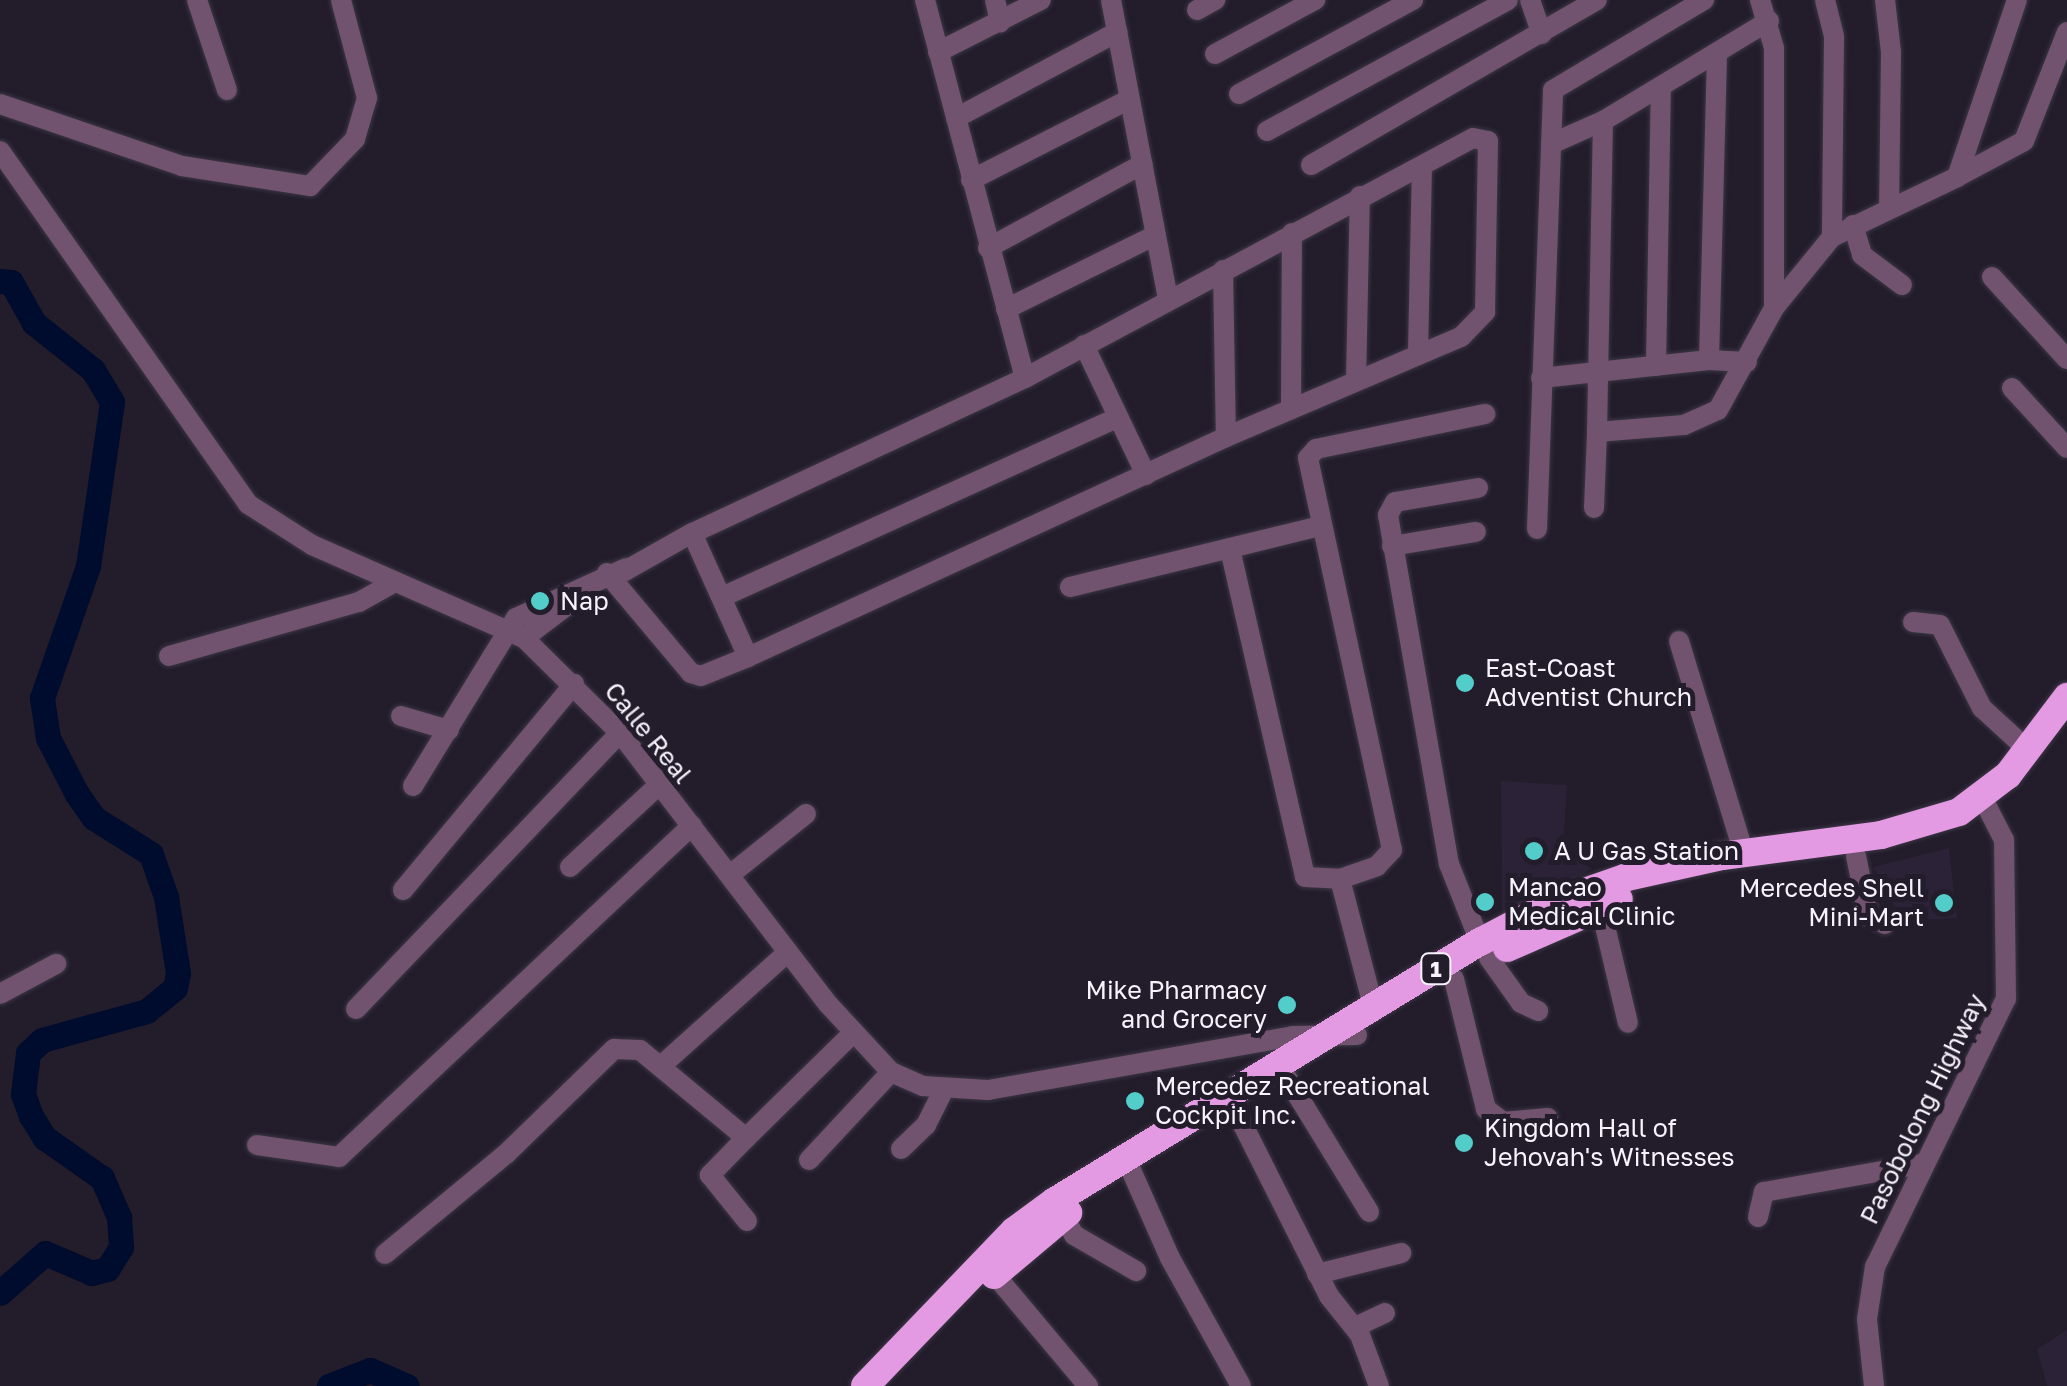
<!DOCTYPE html>
<html>
<head>
<meta charset="utf-8">
<style>
  body { margin:0 }
  #map { position:relative; width:2067px; height:1386px; overflow:hidden; background:#221c2b; font-family:"Golos Text",sans-serif }
  div>[style] { position:absolute }
  .built>* { inset:0; background:#2b2237 }
  .river>* { height:25px; margin:-12.5px; padding:0 12.5px; transform-origin:12.5px; border-radius:12.5px; background:#000c2d }
  .roads { filter:drop-shadow(0 0 2px #3c3644) drop-shadow(0 0 2px #3c3644) }
  .minor>* { height:20px; margin:-10px; padding:0 10px; transform-origin:10px; border-radius:10px; background:#715370 }
  .highway>* { height:28px; margin:-14px; padding:0 14px; transform-origin:14px; border-radius:14px; background:#e499e3 }
  .dots>* { width:28px; height:28px; translate:-50% -50%; box-sizing:border-box; border:5px solid #221c2b; border-radius:50% }
  span { translate:-50% -50%; white-space:nowrap; text-align:center; line-height:1.15; -webkit-text-stroke:10px #221c2b; paint-order:stroke }
  .shield-label span { padding:2px 8px; background:#221c2b; border:2px solid; border-radius:8px; -webkit-text-stroke-width:0 }
  .shield-label { font-size:22px; color:#f7f3fd; font-weight:700 }
  .poi-label { font-size:25px; color:#f7f3fd }
  .left { translate:0 -50%; text-align:left }
  .right { translate:-100% -50%; text-align:right }
  .street-label { font-size:25px; color:#f7f3fd }
</style>
</head>
<body>
<div id="map">
  <div class="built">
    <i style="clip-path:polygon(1501px 781px,1567px 785px,1563px 850px,1592px 869px,1502px 915px)"></i>
    <i style="clip-path:polygon(1949px 848px,1957px 918px,1902px 921px,1873px 867px)"></i>
    <i style="clip-path:polygon(2067px 1330px,2067px 1386px,2047px 1386px,2037px 1349px)"></i>
  </div>
  <div class="river">
    <i style="left:0;top:281px;width:11px;rotate:5deg"></i>
    <i style="left:11px;top:282px;width:47px;rotate:60.7deg"></i>
    <i style="left:34px;top:323px;width:75px;rotate:38.5deg"></i>
    <i style="left:93px;top:370px;width:37px;rotate:59deg"></i>
    <i style="left:112px;top:402px;width:166px;rotate:98.3deg"></i>
    <i style="left:88px;top:566px;width:140px;rotate:109.2deg"></i>
    <i style="left:42px;top:698px;width:40px;rotate:81.5deg"></i>
    <i style="left:48px;top:738px;width:63px;rotate:62.6deg"></i>
    <i style="left:77px;top:794px;width:29px;rotate:55deg"></i>
    <i style="left:94px;top:818px;width:67px;rotate:32.3deg"></i>
    <i style="left:151px;top:854px;width:46px;rotate:70.8deg"></i>
    <i style="left:166px;top:897px;width:77px;rotate:81deg"></i>
    <i style="left:178px;top:973px;width:15px;rotate:101deg"></i>
    <i style="left:175px;top:988px;width:36px;rotate:141deg"></i>
    <i style="left:147px;top:1011px;width:109px;rotate:164.6deg"></i>
    <i style="left:42px;top:1040px;width:19px;rotate:137deg"></i>
    <i style="left:28px;top:1053px;width:41px;rotate:97deg"></i>
    <i style="left:23px;top:1094px;width:23px;rotate:70deg"></i>
    <i style="left:31px;top:1116px;width:26px;rotate:58deg"></i>
    <i style="left:45px;top:1138px;width:70px;rotate:35.1deg"></i>
    <i style="left:102px;top:1178px;width:43px;rotate:66.4deg"></i>
    <i style="left:119px;top:1217px;width:30px;rotate:86deg"></i>
    <i style="left:121px;top:1247px;width:26px;rotate:122deg"></i>
    <i style="left:107px;top:1269px;width:16px;rotate:165deg"></i>
    <i style="left:92px;top:1273px;width:51px;rotate:-156.9deg"></i>
    <i style="left:45px;top:1253px;width:60px;rotate:138.4deg"></i>
    <i style="left:329px;top:1386px;width:44px;rotate:-21.3deg"></i>
    <i style="left:370px;top:1370px;width:40px;rotate:23.4deg"></i>
  </div>
  <div class="roads">
    <div class="minor">
      <i style="left:197px;top:0;width:95px;rotate:71.6deg"></i>
      <i style="left:925px;top:0;width:391px;rotate:75.2deg"></i>
      <i style="left:995px;top:0;width:23px;rotate:77deg"></i>
      <i style="left:1111px;top:0;width:304px;rotate:79.2deg"></i>
      <i style="left:1530px;top:0;width:36px;rotate:71deg"></i>
      <i style="left:1760px;top:0;width:50px;rotate:73.7deg"></i>
      <i style="left:1774px;top:48px;width:260px;rotate:90deg"></i>
      <i style="left:1825px;top:0;width:38px;rotate:76deg"></i>
      <i style="left:1834px;top:37px;width:200px;rotate:90.6deg"></i>
      <i style="left:1885px;top:0;width:52px;rotate:83.4deg"></i>
      <i style="left:1891px;top:52px;width:154px;rotate:90.7deg"></i>
      <i style="left:1197px;top:10px;width:21px;rotate:-29deg"></i>
      <i style="left:938px;top:52px;width:115px;rotate:-26.8deg"></i>
      <i style="left:1215px;top:54px;width:114px;rotate:-28.4deg"></i>
      <i style="left:1239px;top:94px;width:198px;rotate:-28.4deg"></i>
      <i style="left:0;top:104px;width:192px;rotate:18.8deg"></i>
      <i style="left:182px;top:166px;width:130px;rotate:8.9deg"></i>
      <i style="left:310px;top:186px;width:65px;rotate:-46.2deg"></i>
      <i style="left:355px;top:139px;width:43px;rotate:-73.7deg"></i>
      <i style="left:367px;top:98px;width:101px;rotate:-104.9deg"></i>
      <i style="left:956px;top:118px;width:183px;rotate:-28.1deg"></i>
      <i style="left:1267px;top:131px;width:274px;rotate:-28.5deg"></i>
      <i style="left:1551px;top:144px;width:57px;rotate:-23.9deg"></i>
      <i style="left:1603px;top:121px;width:194px;rotate:-31.1deg"></i>
      <i style="left:0;top:151px;width:431px;rotate:54.9deg"></i>
      <i style="left:248px;top:504px;width:76px;rotate:32.6deg"></i>
      <i style="left:312px;top:545px;width:232px;rotate:23.7deg"></i>
      <i style="left:524px;top:638px;width:135px;rotate:44.7deg"></i>
      <i style="left:620px;top:733px;width:342px;rotate:52.5deg"></i>
      <i style="left:828px;top:1004px;width:93px;rotate:47.2deg"></i>
      <i style="left:891px;top:1072px;width:35px;rotate:24deg"></i>
      <i style="left:923px;top:1086px;width:65px;rotate:3.5deg"></i>
      <i style="left:988px;top:1090px;width:310px;rotate:-10deg"></i>
      <i style="left:1293px;top:1036px;width:64px;rotate:-0.9deg"></i>
      <i style="left:1311px;top:165px;width:330px;rotate:-30deg"></i>
      <i style="left:1957px;top:177px;width:76px;rotate:-28.2deg"></i>
      <i style="left:2024px;top:141px;width:117px;rotate:-68.5deg"></i>
      <i style="left:971px;top:180px;width:178px;rotate:-27deg"></i>
      <i style="left:1853px;top:225px;width:31px;rotate:73deg"></i>
      <i style="left:1862px;top:255px;width:50px;rotate:36.9deg"></i>
      <i style="left:988px;top:248px;width:176px;rotate:-28.5deg"></i>
      <i style="left:1223px;top:270px;width:167px;rotate:89deg"></i>
      <i style="left:1992px;top:277px;width:111px;rotate:47.6deg"></i>
      <i style="left:1006px;top:309px;width:167px;rotate:-26.3deg"></i>
      <i style="left:1084px;top:345px;width:144px;rotate:64.5deg"></i>
      <i style="left:1418px;top:354px;width:188px;rotate:-88.8deg"></i>
      <i style="left:1709px;top:360px;width:304px;rotate:-88.5deg"></i>
      <i style="left:1656px;top:366px;width:278px;rotate:-89deg"></i>
      <i style="left:1541px;top:378px;width:169px;rotate:-6.1deg"></i>
      <i style="left:1709px;top:360px;width:38px;rotate:3deg"></i>
      <i style="left:1356px;top:381px;width:185px;rotate:-88.8deg"></i>
      <i style="left:2012px;top:388px;width:81px;rotate:47.5deg"></i>
      <i style="left:1291px;top:409px;width:176px;rotate:-89.7deg"></i>
      <i style="left:1597px;top:432px;width:311px;rotate:-88.9deg"></i>
      <i style="left:1478px;top:488px;width:84px;rotate:170.4deg"></i>
      <i style="left:1395px;top:502px;width:15px;rotate:118deg"></i>
      <i style="left:1388px;top:515px;width:354px;rotate:80.1deg"></i>
      <i style="left:1449px;top:864px;width:84px;rotate:68.3deg"></i>
      <i style="left:1594px;top:508px;width:76px;rotate:-87.7deg"></i>
      <i style="left:1597px;top:432px;width:87px;rotate:-4.6deg"></i>
      <i style="left:1684px;top:425px;width:37px;rotate:-24deg"></i>
      <i style="left:1718px;top:410px;width:116px;rotate:-61.2deg"></i>
      <i style="left:1774px;top:308px;width:92px;rotate:-50.8deg"></i>
      <i style="left:1832px;top:237px;width:139px;rotate:-25.6deg"></i>
      <i style="left:1957px;top:177px;width:187px;rotate:-71.3deg"></i>
      <i style="left:1537px;top:529px;width:439px;rotate:-87.9deg"></i>
      <i style="left:1553px;top:90px;width:176px;rotate:-30.8deg"></i>
      <i style="left:1392px;top:546px;width:85px;rotate:-9.5deg"></i>
      <i style="left:1230px;top:549px;width:336px;rotate:77.1deg"></i>
      <i style="left:1305px;top:877px;width:35px;rotate:3deg"></i>
      <i style="left:1340px;top:879px;width:39px;rotate:-19deg"></i>
      <i style="left:1377px;top:866px;width:22px;rotate:-47deg"></i>
      <i style="left:1392px;top:850px;width:401px;rotate:-102.1deg"></i>
      <i style="left:1308px;top:458px;width:12px;rotate:-48deg"></i>
      <i style="left:1316px;top:449px;width:173px;rotate:-11.7deg"></i>
      <i style="left:607px;top:573px;width:131px;rotate:50deg"></i>
      <i style="left:691px;top:673px;width:10px;rotate:17deg"></i>
      <i style="left:701px;top:676px;width:51px;rotate:-22deg"></i>
      <i style="left:748px;top:657px;width:526px;rotate:-24.71deg"></i>
      <i style="left:1226px;top:437px;width:255px;rotate:-23.1deg"></i>
      <i style="left:1461px;top:337px;width:35px;rotate:-46deg"></i>
      <i style="left:1485px;top:312px;width:171px;rotate:-89deg"></i>
      <i style="left:1488px;top:141px;width:15px;rotate:-169deg"></i>
      <i style="left:1473px;top:138px;width:508px;rotate:151.82deg"></i>
      <i style="left:1025px;top:378px;width:367px;rotate:155deg"></i>
      <i style="left:692px;top:533px;width:136px;rotate:65.7deg"></i>
      <i style="left:616px;top:576px;width:87px;rotate:-29.5deg"></i>
      <i style="left:1070px;top:587px;width:257px;rotate:-13.7deg"></i>
      <i style="left:722px;top:597px;width:434px;rotate:-24.4deg"></i>
      <i style="left:1913px;top:622px;width:27px;rotate:6deg"></i>
      <i style="left:1940px;top:625px;width:93px;rotate:63.2deg"></i>
      <i style="left:1982px;top:708px;width:65px;rotate:42.5deg"></i>
      <i style="left:524px;top:638px;width:63px;rotate:-37.2deg"></i>
      <i style="left:1679px;top:641px;width:222px;rotate:73deg"></i>
      <i style="left:169px;top:656px;width:198px;rotate:-15.9deg"></i>
      <i style="left:359px;top:602px;width:41px;rotate:-29.1deg"></i>
      <i style="left:401px;top:716px;width:50px;rotate:16.3deg"></i>
      <i style="left:413px;top:786px;width:197px;rotate:-58.5deg"></i>
      <i style="left:516px;top:618px;width:121px;rotate:-24.4deg"></i>
      <i style="left:1856px;top:856px;width:60px;rotate:78.5deg"></i>
      <i style="left:1868px;top:915px;width:19px;rotate:28deg"></i>
      <i style="left:570px;top:867px;width:121px;rotate:-42.7deg"></i>
      <i style="left:731px;top:874px;width:96px;rotate:-38.7deg"></i>
      <i style="left:1340px;top:879px;width:131px;rotate:75.4deg"></i>
      <i style="left:403px;top:890px;width:268px;rotate:-50.3deg"></i>
      <i style="left:1600px;top:905px;width:121px;rotate:76.7deg"></i>
      <i style="left:1489px;top:958px;width:55px;rotate:54.6deg"></i>
      <i style="left:1521px;top:1003px;width:19px;rotate:25deg"></i>
      <i style="left:1454px;top:979px;width:134px;rotate:76.2deg"></i>
      <i style="left:1486px;top:1109px;width:21px;rotate:37deg"></i>
      <i style="left:1503px;top:1122px;width:45px;rotate:-5.1deg"></i>
      <i style="left:0;top:994px;width:64px;rotate:-28.2deg"></i>
      <i style="left:356px;top:1009px;width:382px;rotate:-46.3deg"></i>
      <i style="left:662px;top:1065px;width:169px;rotate:-41.9deg"></i>
      <i style="left:1287px;top:1078px;width:157px;rotate:58.5deg"></i>
      <i style="left:1234px;top:1107px;width:212px;rotate:63.3deg"></i>
      <i style="left:1329px;top:1296px;width:50px;rotate:51.5deg"></i>
      <i style="left:1360px;top:1335px;width:54px;rotate:69.6deg"></i>
      <i style="left:746px;top:1138px;width:52px;rotate:134.2deg"></i>
      <i style="left:710px;top:1175px;width:59px;rotate:51.2deg"></i>
      <i style="left:257px;top:1145px;width:83px;rotate:8.3deg"></i>
      <i style="left:339px;top:1157px;width:484px;rotate:-43.2deg"></i>
      <i style="left:901px;top:1149px;width:35px;rotate:-44deg"></i>
      <i style="left:926px;top:1125px;width:40px;rotate:-63.4deg"></i>
      <i style="left:809px;top:1160px;width:120px;rotate:-47deg"></i>
      <i style="left:1131px;top:1170px;width:96px;rotate:66.1deg"></i>
      <i style="left:1170px;top:1258px;width:146px;rotate:61deg"></i>
      <i style="left:1064px;top:1217px;width:21px;rotate:61deg"></i>
      <i style="left:1074px;top:1235px;width:72px;rotate:30.1deg"></i>
      <i style="left:1758px;top:1217px;width:26px;rotate:-77deg"></i>
      <i style="left:1764px;top:1192px;width:159px;rotate:-10.1deg"></i>
      <i style="left:385px;top:1254px;width:157px;rotate:-39.6deg"></i>
      <i style="left:506px;top:1154px;width:151px;rotate:-44.2deg"></i>
      <i style="left:614px;top:1049px;width:26px;rotate:2deg"></i>
      <i style="left:640px;top:1050px;width:138px;rotate:39.7deg"></i>
      <i style="left:746px;top:1138px;width:148px;rotate:-44.5deg"></i>
      <i style="left:1317px;top:1274px;width:87px;rotate:-14deg"></i>
      <i style="left:995px;top:1275px;width:145px;rotate:50deg"></i>
      <i style="left:1355px;top:1327px;width:33px;rotate:-25deg"></i>
      <i style="left:1874px;top:1386px;width:67px;rotate:-96deg"></i>
      <i style="left:1867px;top:1319px;width:53px;rotate:-81.3deg"></i>
      <i style="left:1875px;top:1267px;width:298px;rotate:-64deg"></i>
      <i style="left:2006px;top:999px;width:159px;rotate:-90.7deg"></i>
      <i style="left:2004px;top:840px;width:48px;rotate:-117.1deg"></i>
    </div>
    <div class="highway">
      <i style="left:1507px;top:948px;width:122px;rotate:-23.6deg"></i>
      <i style="left:994px;top:1275px;width:97px;rotate:-40deg"></i>
      <i style="left:865px;top:1386px;width:215px;rotate:-46.1deg"></i>
      <i style="left:1014px;top:1231px;width:51px;rotate:-36.2deg"></i>
      <i style="left:1055px;top:1201px;width:498px;rotate:-31.4deg"></i>
      <i style="left:1480px;top:942px;width:86px;rotate:-27.8deg"></i>
      <i style="left:1556px;top:902px;width:75px;rotate:-19.4deg"></i>
      <i style="left:1627px;top:877px;width:97px;rotate:-12.5deg"></i>
      <i style="left:1722px;top:856px;width:160px;rotate:-7.5deg"></i>
      <i style="left:1881px;top:835px;width:81px;rotate:-16.4deg"></i>
      <i style="left:1959px;top:812px;width:61px;rotate:-37.1deg"></i>
      <i style="left:2008px;top:775px;width:98px;rotate:-52.9deg"></i>
    </div>
  </div>
  <div class="dots">
    <i style="left:540px;top:601px;background:#53cdca"></i>
    <i style="left:1465px;top:683px;background:#53cdca"></i>
    <i style="left:1534px;top:851px;background:#53cdca"></i>
    <i style="left:1485px;top:902px;background:#53cdca"></i>
    <i style="left:1944px;top:903px;background:#53cdca"></i>
    <i style="left:1287px;top:1005px;background:#53cdca"></i>
    <i style="left:1135px;top:1101px;background:#53cdca"></i>
    <i style="left:1464px;top:1143px;background:#53cdca"></i>
  </div>
  <div class="shield-label">
    <span style="left:1436px;top:969px">1</span>
  </div>
  <div class="poi-label">
    <span class="left" style="left:560px;top:601px">Nap</span>
    <span class="left" style="left:1485px;top:683px">East-Coast<br>Adventist Church</span>
    <span class="left" style="left:1554px;top:851px">A U Gas Station</span>
    <span class="left" style="left:1508px;top:902px">Mancao<br>Medical Clinic</span>
    <span class="right" style="left:1924px;top:903px">Mercedes Shell<br>Mini-Mart</span>
    <span class="right" style="left:1267px;top:1005px">Mike Pharmacy<br>and Grocery</span>
    <span class="left" style="left:1155px;top:1101px">Mercedez Recreational<br>Cockpit Inc.</span>
    <span class="left" style="left:1484px;top:1143px">Kingdom Hall of<br>Jehovah's Witnesses</span>
  </div>
  <div class="street-label">
    <span style="left:648px;top:733px;rotate:51deg">Calle Real</span>
    <span style="left:1923px;top:1109px;rotate:-64deg">Pasobolong Highway</span>
  </div>
</div>
</body>
</html>
